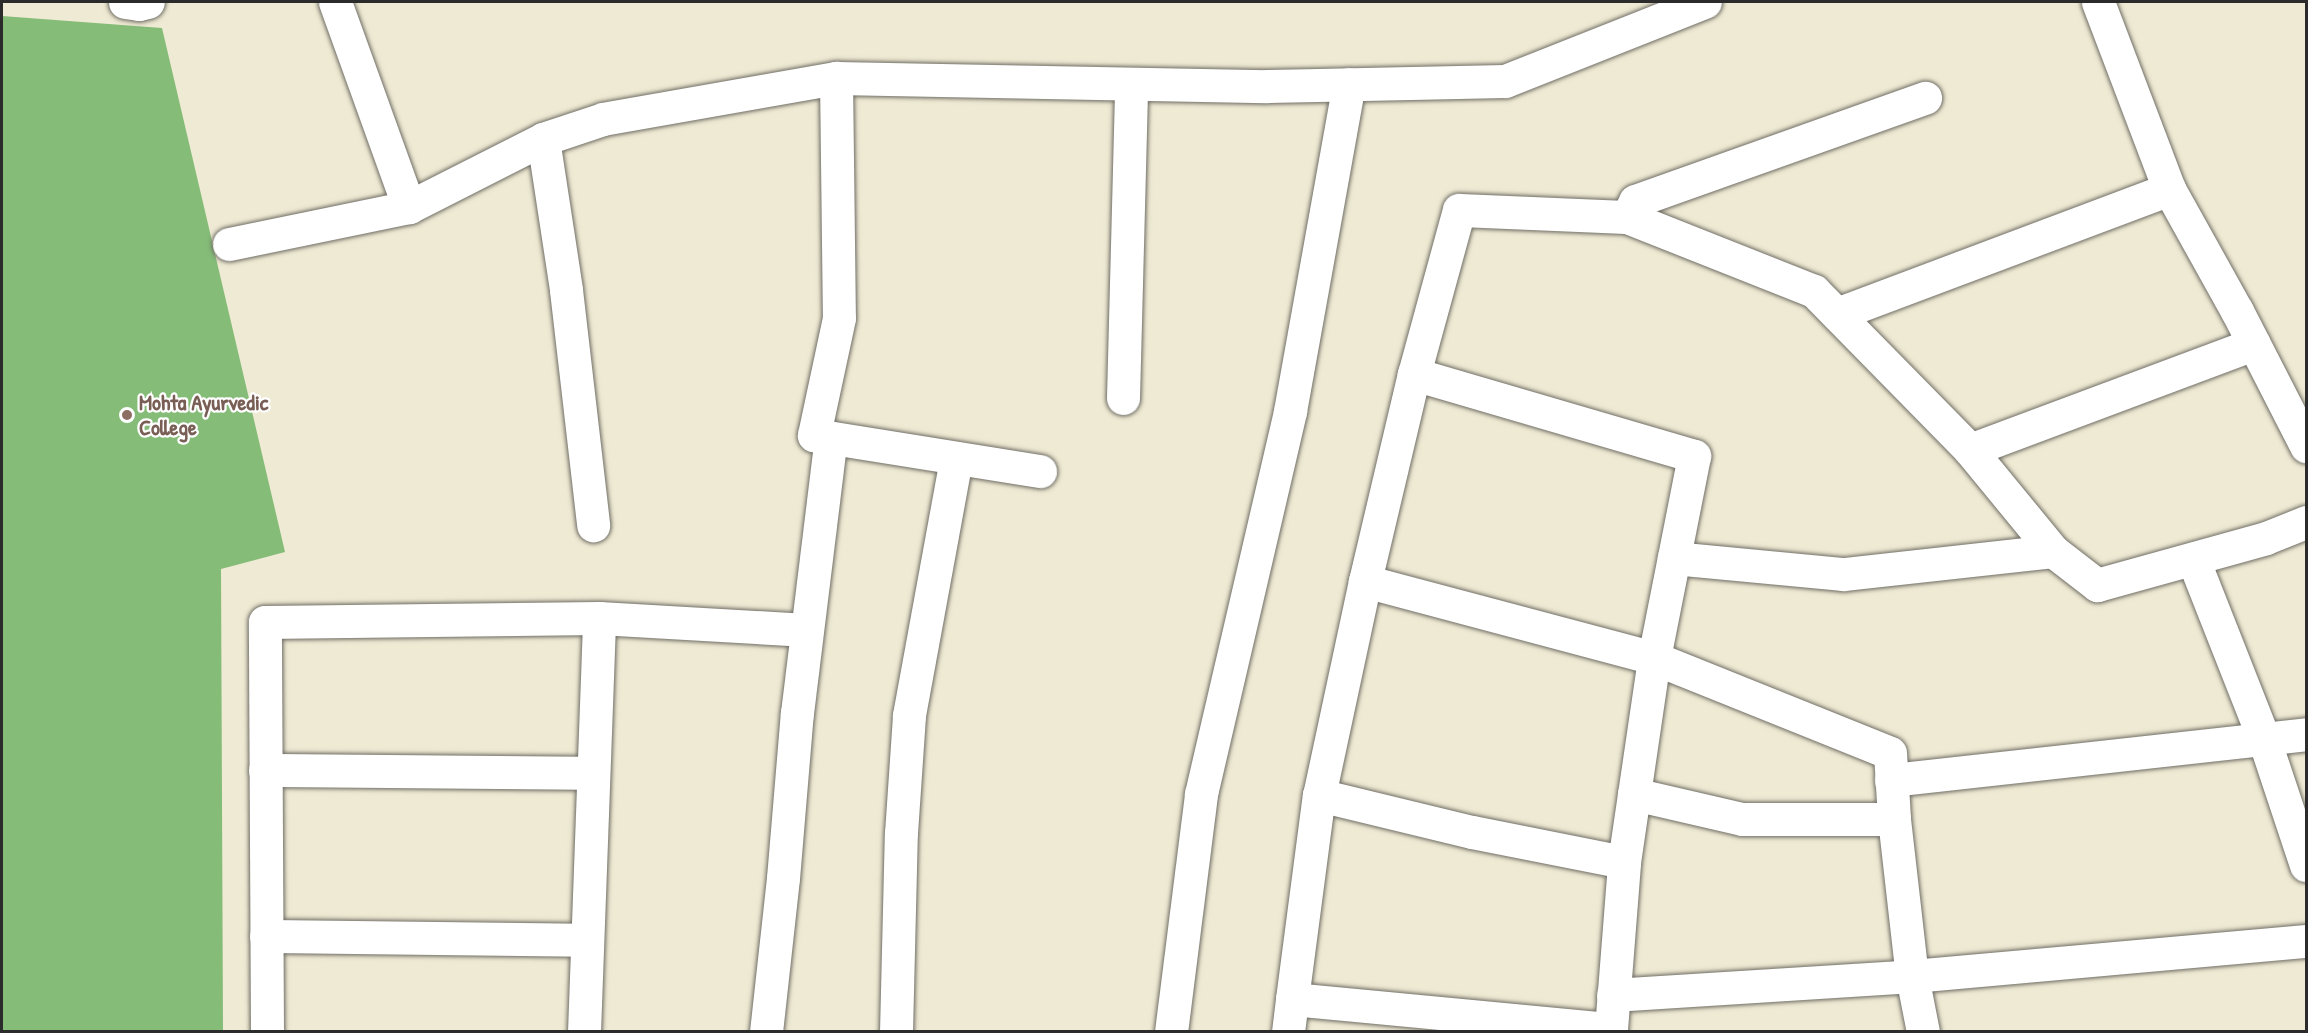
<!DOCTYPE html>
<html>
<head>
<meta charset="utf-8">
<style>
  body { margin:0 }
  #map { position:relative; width:2308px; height:1033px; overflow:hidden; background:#efead3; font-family:"Patrick Hand",sans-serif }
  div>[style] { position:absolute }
  .forest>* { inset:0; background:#85bc78 }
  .roads { filter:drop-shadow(0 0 2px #706e66) drop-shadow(0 0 2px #706e66) }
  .minor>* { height:33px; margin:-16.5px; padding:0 16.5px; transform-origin:16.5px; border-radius:16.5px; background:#fff }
  .dots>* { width:16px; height:16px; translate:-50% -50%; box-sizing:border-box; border:3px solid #fff; border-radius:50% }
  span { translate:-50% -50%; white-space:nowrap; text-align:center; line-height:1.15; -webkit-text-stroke:4.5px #fff; paint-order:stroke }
  .education-label { font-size:22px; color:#785e54; font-weight:700 }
  .left { translate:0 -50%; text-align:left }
  .frame { position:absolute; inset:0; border:3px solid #2b2b2b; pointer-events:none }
</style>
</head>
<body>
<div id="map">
  <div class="forest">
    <i style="clip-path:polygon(2px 16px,162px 28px,285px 552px,221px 569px,223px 1031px,2px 1031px)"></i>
  </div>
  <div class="roads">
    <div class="minor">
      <i style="left:125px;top:2px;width:14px;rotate:8deg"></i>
      <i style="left:139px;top:4px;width:9px;rotate:-13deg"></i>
      <i style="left:335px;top:2px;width:218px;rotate:70.2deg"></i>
      <i style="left:2098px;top:2px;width:200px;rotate:69.2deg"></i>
      <i style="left:2169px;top:189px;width:140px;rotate:60.9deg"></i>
      <i style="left:2237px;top:311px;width:152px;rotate:62.9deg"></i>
      <i style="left:836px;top:78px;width:240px;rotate:89.3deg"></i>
      <i style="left:839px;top:318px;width:120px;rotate:102.1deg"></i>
      <i style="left:814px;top:435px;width:229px;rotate:9.1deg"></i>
      <i style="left:543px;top:139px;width:153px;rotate:81.3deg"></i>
      <i style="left:566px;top:290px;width:237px;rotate:83.4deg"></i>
      <i style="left:1627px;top:217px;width:18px;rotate:-63deg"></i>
      <i style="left:1635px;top:201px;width:308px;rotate:-19.6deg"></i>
      <i style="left:229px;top:244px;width:184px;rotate:-11.6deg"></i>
      <i style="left:409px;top:207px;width:150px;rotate:-26.9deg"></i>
      <i style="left:543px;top:139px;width:63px;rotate:-18.4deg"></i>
      <i style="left:603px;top:119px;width:237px;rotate:-10deg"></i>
      <i style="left:836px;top:78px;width:431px;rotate:1.1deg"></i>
      <i style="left:1267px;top:86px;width:238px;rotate:-1.2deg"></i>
      <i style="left:1505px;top:81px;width:215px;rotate:-21.6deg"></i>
      <i style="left:1837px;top:314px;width:355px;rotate:-20.6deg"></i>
      <i style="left:1414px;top:374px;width:170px;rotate:-74.7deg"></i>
      <i style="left:1459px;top:210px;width:168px;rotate:2.4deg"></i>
      <i style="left:1627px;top:217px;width:201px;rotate:21.6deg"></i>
      <i style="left:1814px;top:291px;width:223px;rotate:45.5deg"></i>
      <i style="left:1970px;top:450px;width:131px;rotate:50.6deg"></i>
      <i style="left:2053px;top:551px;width:211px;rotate:173.7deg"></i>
      <i style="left:1843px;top:574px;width:170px;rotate:-174.6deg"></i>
      <i style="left:1414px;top:374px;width:292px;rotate:16.3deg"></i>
      <i style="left:1694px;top:456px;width:206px;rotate:101.2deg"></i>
      <i style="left:1654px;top:658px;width:299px;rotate:-165.1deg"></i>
      <i style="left:1365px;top:581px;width:213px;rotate:-76.7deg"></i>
      <i style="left:1123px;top:398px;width:314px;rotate:-88.5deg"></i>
      <i style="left:1970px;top:450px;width:303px;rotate:-20.5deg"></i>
      <i style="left:2053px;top:551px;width:56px;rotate:37.7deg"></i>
      <i style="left:2097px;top:585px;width:175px;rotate:-15.5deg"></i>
      <i style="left:2266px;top:538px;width:43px;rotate:-21.8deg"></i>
      <i style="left:2193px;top:559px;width:193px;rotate:68.5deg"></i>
      <i style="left:2264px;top:739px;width:133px;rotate:71.6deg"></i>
      <i style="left:1365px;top:581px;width:219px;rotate:102.1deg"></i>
      <i style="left:1319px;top:795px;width:157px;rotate:13.6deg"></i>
      <i style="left:1472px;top:832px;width:155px;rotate:11.2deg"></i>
      <i style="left:265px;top:770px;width:328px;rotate:0.5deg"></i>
      <i style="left:1891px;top:780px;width:418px;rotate:-6.3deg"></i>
      <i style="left:1894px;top:819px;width:158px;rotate:83.5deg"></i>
      <i style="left:1912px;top:976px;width:57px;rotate:78.9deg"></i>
      <i style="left:266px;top:936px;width:321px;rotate:0.7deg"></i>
      <i style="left:1613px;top:995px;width:300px;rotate:-3.6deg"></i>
      <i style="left:1912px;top:976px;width:396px;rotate:-5.1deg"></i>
      <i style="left:1292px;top:999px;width:206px;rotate:-82.5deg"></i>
      <i style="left:1611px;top:1029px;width:168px;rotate:-85.5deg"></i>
      <i style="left:1624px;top:862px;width:206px;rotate:-81.6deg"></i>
      <i style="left:1654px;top:658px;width:254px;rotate:21.9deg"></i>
      <i style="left:1890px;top:753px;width:66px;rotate:86.5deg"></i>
      <i style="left:1894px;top:819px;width:152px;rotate:180deg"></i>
      <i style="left:1742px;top:819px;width:111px;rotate:-167deg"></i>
      <i style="left:267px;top:1032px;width:410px;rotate:-90.3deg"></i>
      <i style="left:265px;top:622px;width:334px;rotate:-0.7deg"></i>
      <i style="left:599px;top:618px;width:208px;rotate:3.3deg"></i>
      <i style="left:584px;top:1032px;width:414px;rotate:-87.9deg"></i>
      <i style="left:766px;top:1032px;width:155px;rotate:-83.7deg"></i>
      <i style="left:783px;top:878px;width:166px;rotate:-85.2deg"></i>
      <i style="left:797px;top:713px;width:277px;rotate:-83deg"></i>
      <i style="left:896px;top:1032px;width:199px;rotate:-88.6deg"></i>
      <i style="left:901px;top:833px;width:118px;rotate:-86.1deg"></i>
      <i style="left:909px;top:715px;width:261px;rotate:-79.6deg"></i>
      <i style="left:1171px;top:1032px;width:240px;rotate:-82.8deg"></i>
      <i style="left:1201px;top:794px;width:393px;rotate:-76.9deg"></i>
      <i style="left:1290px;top:411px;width:332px;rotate:-79.8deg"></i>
      <i style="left:1288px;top:1032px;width:33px;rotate:-83deg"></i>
      <i style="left:1292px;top:999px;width:320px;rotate:5.4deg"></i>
      <i style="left:1611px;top:1029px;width:3px;rotate:90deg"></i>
    </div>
  </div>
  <div class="dots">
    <i style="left:127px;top:415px;background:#8d6e63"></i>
  </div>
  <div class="education-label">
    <span class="left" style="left:139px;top:415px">Mohta Ayurvedic<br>College</span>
  </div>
  <div class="frame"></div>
</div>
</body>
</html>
